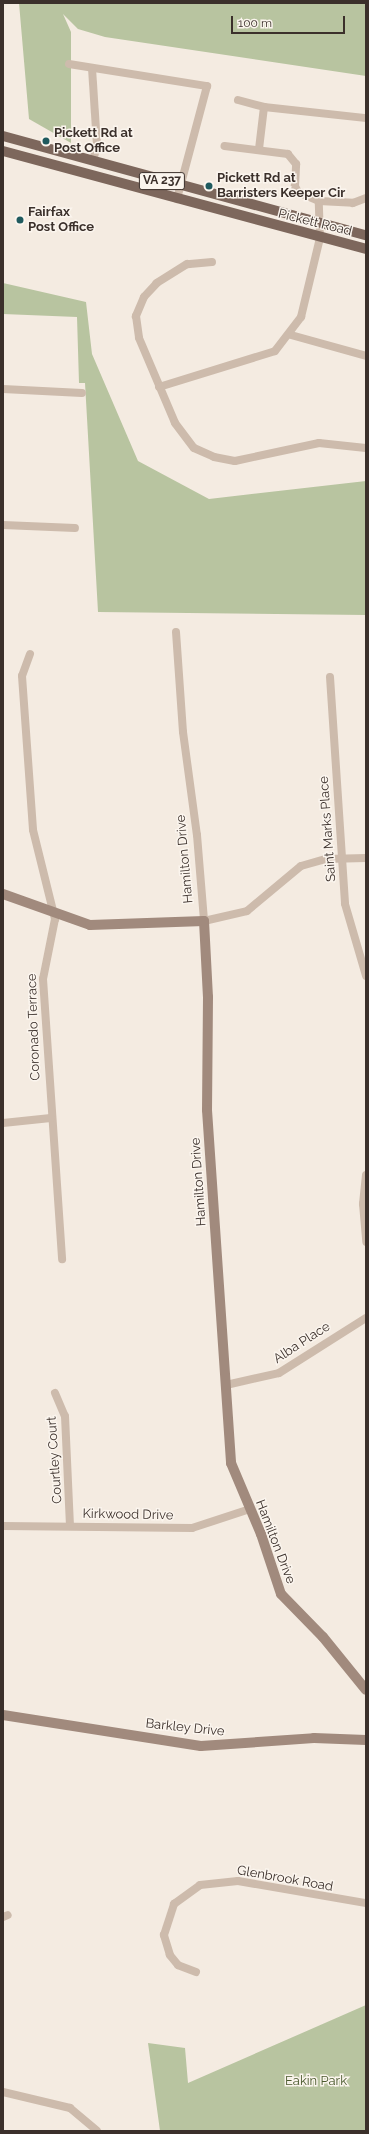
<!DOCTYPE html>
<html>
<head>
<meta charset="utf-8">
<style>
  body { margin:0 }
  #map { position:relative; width:369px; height:2134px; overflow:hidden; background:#f4ebe1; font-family:Raleway,sans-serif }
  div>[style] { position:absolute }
  .green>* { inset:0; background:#b8c4a0 }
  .street>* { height:8px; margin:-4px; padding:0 4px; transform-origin:4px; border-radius:4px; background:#cdbbac }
  .secondary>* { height:10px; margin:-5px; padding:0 5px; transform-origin:5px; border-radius:5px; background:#a18a7d }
  .primary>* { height:10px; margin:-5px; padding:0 5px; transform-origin:5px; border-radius:5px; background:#7d675c }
  .dots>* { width:11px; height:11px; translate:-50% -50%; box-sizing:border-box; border:2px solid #fbf5ee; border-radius:50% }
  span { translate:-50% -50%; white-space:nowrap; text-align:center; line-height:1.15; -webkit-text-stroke:3px #fbf5ee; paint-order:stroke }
  .shield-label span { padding:1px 3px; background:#fbf5ee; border:1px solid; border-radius:3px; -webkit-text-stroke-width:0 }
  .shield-label { font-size:12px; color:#3b302b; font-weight:700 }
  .poi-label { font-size:13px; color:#3b302b; font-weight:700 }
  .left { translate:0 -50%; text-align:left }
  .street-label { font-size:13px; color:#3b302b }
  .park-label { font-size:13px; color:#4a5a2e }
  .frame { position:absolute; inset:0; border:4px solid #3b302b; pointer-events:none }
  .scale { position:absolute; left:231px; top:16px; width:114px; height:18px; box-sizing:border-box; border:2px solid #3b302b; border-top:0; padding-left:5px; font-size:12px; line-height:14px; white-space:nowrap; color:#3b302b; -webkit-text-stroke:3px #fbf5ee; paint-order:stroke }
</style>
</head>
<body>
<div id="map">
  <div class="green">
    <i style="clip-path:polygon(19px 3px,366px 3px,366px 76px,105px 37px,78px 29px,63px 14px,71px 32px,71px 143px,29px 119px)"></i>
    <i style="clip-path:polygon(3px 283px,86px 302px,92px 354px,138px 461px,209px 499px,366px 481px,366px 615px,98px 612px,85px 383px,79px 383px,77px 317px,3px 314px)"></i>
    <i style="clip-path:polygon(366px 2005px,366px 2131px,160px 2131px,148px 2043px,185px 2048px,188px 2083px)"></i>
  </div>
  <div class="street">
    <i style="left:69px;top:64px;width:140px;rotate:9.1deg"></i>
    <i style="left:207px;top:86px;width:117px;rotate:104.9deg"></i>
    <i style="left:92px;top:68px;width:77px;rotate:86.3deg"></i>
    <i style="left:97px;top:145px;width:16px;rotate:104deg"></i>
    <i style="left:238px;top:100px;width:27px;rotate:15deg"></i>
    <i style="left:264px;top:107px;width:103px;rotate:6.2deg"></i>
    <i style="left:259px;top:149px;width:42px;rotate:-83.2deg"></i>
    <i style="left:319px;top:201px;width:34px;rotate:3deg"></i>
    <i style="left:353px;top:203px;width:14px;rotate:-21deg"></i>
    <i style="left:212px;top:262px;width:25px;rotate:175deg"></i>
    <i style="left:187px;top:264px;width:36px;rotate:148deg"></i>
    <i style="left:157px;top:283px;width:19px;rotate:133deg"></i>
    <i style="left:144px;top:297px;width:21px;rotate:113deg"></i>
    <i style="left:136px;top:316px;width:22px;rotate:82deg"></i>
    <i style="left:139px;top:338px;width:92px;rotate:67deg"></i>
    <i style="left:175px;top:423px;width:31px;rotate:53deg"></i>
    <i style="left:194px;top:448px;width:22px;rotate:24deg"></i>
    <i style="left:214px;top:457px;width:21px;rotate:11deg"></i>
    <i style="left:235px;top:461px;width:86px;rotate:-12.1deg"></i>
    <i style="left:319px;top:443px;width:47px;rotate:6.1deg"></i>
    <i style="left:291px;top:335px;width:78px;rotate:15.6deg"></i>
    <i style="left:159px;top:387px;width:121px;rotate:-17.2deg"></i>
    <i style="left:275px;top:351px;width:43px;rotate:-52.6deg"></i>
    <i style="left:301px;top:317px;width:81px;rotate:-76.5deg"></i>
    <i style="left:320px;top:238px;width:37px;rotate:-92deg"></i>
    <i style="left:319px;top:201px;width:23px;rotate:-157deg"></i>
    <i style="left:298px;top:192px;width:7px;rotate:-117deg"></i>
    <i style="left:295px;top:186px;width:22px;rotate:-87deg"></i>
    <i style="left:296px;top:164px;width:13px;rotate:-129deg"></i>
    <i style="left:288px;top:154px;width:64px;rotate:-172.8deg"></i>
    <i style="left:3px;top:389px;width:79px;rotate:2.9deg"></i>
    <i style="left:3px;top:525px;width:72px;rotate:2.4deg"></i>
    <i style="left:176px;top:632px;width:100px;rotate:86deg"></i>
    <i style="left:183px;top:732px;width:104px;rotate:82.3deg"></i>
    <i style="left:197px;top:835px;width:86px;rotate:85.3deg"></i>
    <i style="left:204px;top:921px;width:44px;rotate:-13.1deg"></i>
    <i style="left:247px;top:911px;width:70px;rotate:-39.8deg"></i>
    <i style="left:301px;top:866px;width:26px;rotate:-16deg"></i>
    <i style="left:326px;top:859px;width:40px;rotate:-1.4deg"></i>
    <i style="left:30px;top:654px;width:23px;rotate:110deg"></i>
    <i style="left:22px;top:676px;width:154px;rotate:85.9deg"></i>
    <i style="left:33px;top:830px;width:92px;rotate:76.1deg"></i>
    <i style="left:55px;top:919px;width:61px;rotate:101.3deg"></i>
    <i style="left:43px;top:979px;width:281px;rotate:86.1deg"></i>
    <i style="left:330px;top:677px;width:227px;rotate:86.2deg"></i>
    <i style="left:345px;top:904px;width:75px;rotate:73.7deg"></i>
    <i style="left:3px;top:1123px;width:48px;rotate:-5.9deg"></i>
    <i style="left:366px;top:1175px;width:29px;rotate:96deg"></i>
    <i style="left:363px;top:1204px;width:38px;rotate:85deg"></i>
    <i style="left:226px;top:1385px;width:54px;rotate:-12.8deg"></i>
    <i style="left:279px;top:1373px;width:103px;rotate:-32.3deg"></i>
    <i style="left:55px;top:1393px;width:25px;rotate:67deg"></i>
    <i style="left:65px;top:1416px;width:110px;rotate:87.4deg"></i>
    <i style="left:3px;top:1526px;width:189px;rotate:0.6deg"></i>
    <i style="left:192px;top:1528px;width:61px;rotate:-18.1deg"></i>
    <i style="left:3px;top:1917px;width:5px;rotate:-22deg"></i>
    <i style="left:196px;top:1972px;width:19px;rotate:-159deg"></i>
    <i style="left:178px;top:1965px;width:13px;rotate:-129deg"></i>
    <i style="left:170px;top:1955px;width:21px;rotate:-107deg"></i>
    <i style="left:164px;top:1935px;width:33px;rotate:-72deg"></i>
    <i style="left:174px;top:1904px;width:32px;rotate:-36deg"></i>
    <i style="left:200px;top:1885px;width:38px;rotate:-6deg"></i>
    <i style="left:238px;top:1881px;width:130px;rotate:9.8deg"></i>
    <i style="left:3px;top:2092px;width:69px;rotate:13.4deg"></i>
    <i style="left:70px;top:2108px;width:35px;rotate:40deg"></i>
  </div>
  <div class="secondary">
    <i style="left:3px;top:894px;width:92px;rotate:19.6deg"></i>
    <i style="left:90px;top:925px;width:114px;rotate:-2deg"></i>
    <i style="left:204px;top:921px;width:76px;rotate:87deg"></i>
    <i style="left:208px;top:997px;width:113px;rotate:90.5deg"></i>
    <i style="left:207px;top:1110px;width:354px;rotate:86.1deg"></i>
    <i style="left:231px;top:1463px;width:77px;rotate:67.1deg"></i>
    <i style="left:261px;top:1534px;width:63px;rotate:71.6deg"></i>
    <i style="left:281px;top:1594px;width:60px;rotate:45.7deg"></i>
    <i style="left:323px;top:1637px;width:68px;rotate:50.9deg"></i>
    <i style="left:3px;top:1715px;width:200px;rotate:8.9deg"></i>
    <i style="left:201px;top:1746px;width:113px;rotate:-4deg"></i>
    <i style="left:314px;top:1738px;width:52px;rotate:2.2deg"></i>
  </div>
  <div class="primary">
    <i style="left:3px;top:136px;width:376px;rotate:15.3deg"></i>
    <i style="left:3px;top:151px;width:376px;rotate:15.1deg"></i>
  </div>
  <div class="dots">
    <i style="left:46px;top:141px;background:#1f5a5e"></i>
    <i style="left:209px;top:186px;background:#1f5a5e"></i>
    <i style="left:20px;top:220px;background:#1f5a5e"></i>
  </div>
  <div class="shield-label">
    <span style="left:162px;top:181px">VA 237</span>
  </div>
  <div class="poi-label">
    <span class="left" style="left:54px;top:141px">Pickett Rd at<br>Post Office</span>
    <span class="left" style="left:217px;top:186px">Pickett Rd at<br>Barristers Keeper Cir</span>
    <span class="left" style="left:28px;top:220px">Fairfax<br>Post Office</span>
  </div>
  <div class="street-label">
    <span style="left:315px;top:223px;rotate:14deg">Pickett Road</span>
    <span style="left:328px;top:829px;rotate:-94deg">Saint Marks Place</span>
    <span style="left:185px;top:859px;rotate:-95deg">Hamilton Drive</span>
    <span style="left:34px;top:1027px;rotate:-92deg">Coronado Terrace</span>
    <span style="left:199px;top:1182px;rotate:-94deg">Hamilton Drive</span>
    <span style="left:302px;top:1343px;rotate:-33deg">Alba Place</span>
    <span style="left:55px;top:1460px;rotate:-94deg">Courtley Court</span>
    <span style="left:128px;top:1515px;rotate:1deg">Kirkwood Drive</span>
    <span style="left:275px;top:1542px;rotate:69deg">Hamilton Drive</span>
    <span style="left:185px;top:1728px;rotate:6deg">Barkley Drive</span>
    <span style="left:285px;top:1879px;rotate:10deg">Glenbrook Road</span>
  </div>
  <div class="park-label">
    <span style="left:316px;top:2081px">Eakin Park</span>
  </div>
  <div class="frame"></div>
  <div class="scale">100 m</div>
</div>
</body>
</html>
